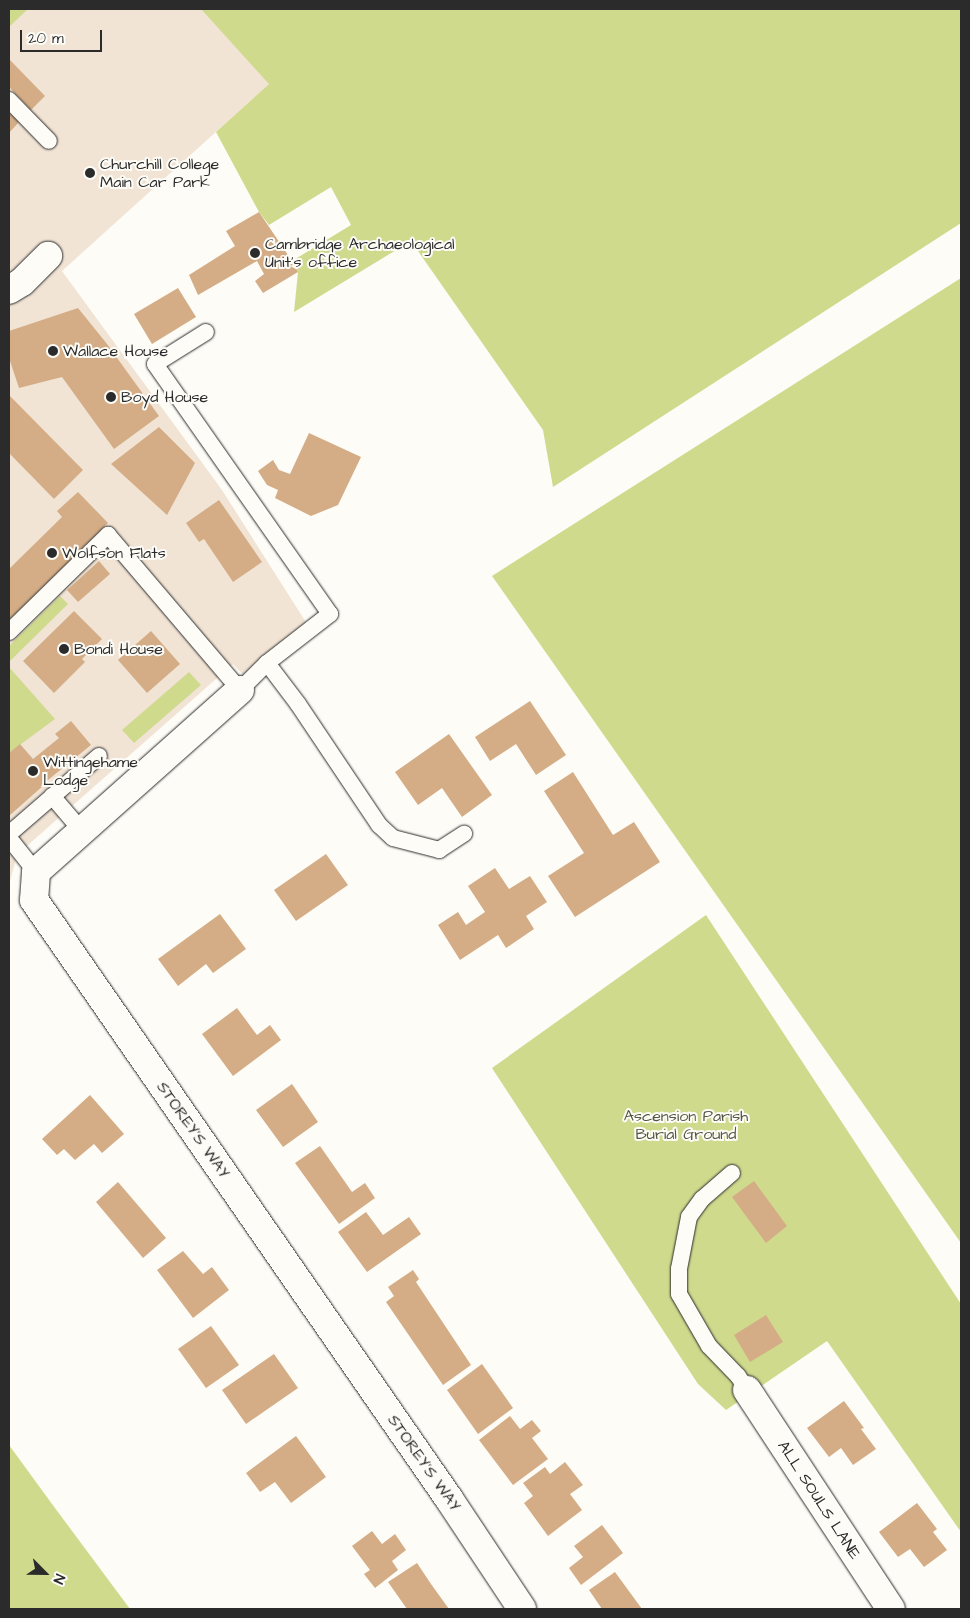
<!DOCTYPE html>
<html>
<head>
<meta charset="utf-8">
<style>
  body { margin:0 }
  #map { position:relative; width:970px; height:1618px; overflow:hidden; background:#fdfcf7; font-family:"Architects Daughter",sans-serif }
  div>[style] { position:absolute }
  .built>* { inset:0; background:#f1e4d5 }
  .green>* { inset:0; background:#cfda8d }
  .building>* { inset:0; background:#d4ad86 }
  .roads { filter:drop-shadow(0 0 1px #2b2b2b) drop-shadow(0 0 1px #2b2b2b) }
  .service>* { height:16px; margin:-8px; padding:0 8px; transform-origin:8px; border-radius:8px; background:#fdfcf7 }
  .minor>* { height:28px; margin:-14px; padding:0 14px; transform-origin:14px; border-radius:14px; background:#fdfcf7 }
  .dots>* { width:14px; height:14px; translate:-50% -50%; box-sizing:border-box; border:2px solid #fdfcf7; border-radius:50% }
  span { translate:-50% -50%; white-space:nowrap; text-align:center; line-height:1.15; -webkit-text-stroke:4px #fdfcf7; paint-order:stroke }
  .poi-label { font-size:16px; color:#2b2b2b }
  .left { translate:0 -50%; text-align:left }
  .park-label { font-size:16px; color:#545744 }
  .street-label { font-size:16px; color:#2b2b2b }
  .frame { position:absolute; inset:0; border:10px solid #2b2b2b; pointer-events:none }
  .north { position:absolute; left:20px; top:1548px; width:50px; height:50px; -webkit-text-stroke:4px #fdfcf7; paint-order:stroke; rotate:113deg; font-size:14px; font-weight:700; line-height:20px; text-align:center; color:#2b2b2b }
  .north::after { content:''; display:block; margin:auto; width:18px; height:22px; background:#2b2b2b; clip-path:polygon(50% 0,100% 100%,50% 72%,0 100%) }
  .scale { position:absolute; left:20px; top:30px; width:82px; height:22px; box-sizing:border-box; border:2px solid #2b2b2b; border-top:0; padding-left:6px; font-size:15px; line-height:18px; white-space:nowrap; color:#2b2b2b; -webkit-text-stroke:4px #fdfcf7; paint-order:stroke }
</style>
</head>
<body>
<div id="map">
  <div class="built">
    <i style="clip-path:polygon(9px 9px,397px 9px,269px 84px,62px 271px,222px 490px,309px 627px,301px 647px,251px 683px,233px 664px,20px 852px,16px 859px,9px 885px)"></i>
  </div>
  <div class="green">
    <i style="clip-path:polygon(9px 9px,28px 9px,9px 27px)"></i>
    <i style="clip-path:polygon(201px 9px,961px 9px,961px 223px,553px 487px,543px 430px,411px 241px,294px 312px,298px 272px,292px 261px,351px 225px,331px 187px,269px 225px,259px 212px,216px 132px,269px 84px)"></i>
    <i style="clip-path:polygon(961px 278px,961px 1243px,492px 576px)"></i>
    <i style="clip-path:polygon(60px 596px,68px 604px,9px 662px,9px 646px)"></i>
    <i style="clip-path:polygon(9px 667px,55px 719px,9px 753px)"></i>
    <i style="clip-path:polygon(189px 672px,201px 685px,134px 743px,122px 730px)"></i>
    <i style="clip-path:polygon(706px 915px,961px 1304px,961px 1532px,827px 1341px,726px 1410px,698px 1384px,492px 1068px)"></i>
    <i style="clip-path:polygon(9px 1445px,52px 1504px,130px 1609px,9px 1609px)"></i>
  </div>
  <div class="building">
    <i style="clip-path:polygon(9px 59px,45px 96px,31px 110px,9px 87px)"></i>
    <i style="clip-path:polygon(9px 112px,19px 122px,9px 133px)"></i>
    <i style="clip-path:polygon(259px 212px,292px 261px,298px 272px,263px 293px,255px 281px,264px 274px,257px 261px,198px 295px,189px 275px,235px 246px,226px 231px)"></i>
    <i style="clip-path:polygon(178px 288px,196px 317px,152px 344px,134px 314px)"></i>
    <i style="clip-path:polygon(78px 308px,107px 344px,159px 416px,114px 449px,62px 377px,19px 388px,9px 358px,9px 331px)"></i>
    <i style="clip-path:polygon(9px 395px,83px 470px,54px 499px,9px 453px)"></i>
    <i style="clip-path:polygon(159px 427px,195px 463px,167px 515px,111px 464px)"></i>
    <i style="clip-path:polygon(309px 433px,361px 457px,338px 505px,311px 516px,275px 498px,278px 490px,267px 485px,258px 471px,273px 460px,279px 470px,290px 474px)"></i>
    <i style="clip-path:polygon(78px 492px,108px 523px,9px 620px,9px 569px,62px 517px,57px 511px)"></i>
    <i style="clip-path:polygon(219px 500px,262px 562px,233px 582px,204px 539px,199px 542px,186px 523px)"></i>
    <i style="clip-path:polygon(99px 561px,110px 574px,78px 602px,67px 590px)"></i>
    <i style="clip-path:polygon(74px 611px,102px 639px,82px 659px,85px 662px,54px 693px,23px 661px)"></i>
    <i style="clip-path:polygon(151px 631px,180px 664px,147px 693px,118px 660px)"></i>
    <i style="clip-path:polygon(530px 701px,566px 755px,536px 775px,516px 744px,490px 761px,475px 737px)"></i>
    <i style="clip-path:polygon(71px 721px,91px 745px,43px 784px,44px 785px,9px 816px,9px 753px,20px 744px,33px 759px,59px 738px,55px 734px)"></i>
    <i style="clip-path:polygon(449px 734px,492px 795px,462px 817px,442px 788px,418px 805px,395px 772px)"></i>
    <i style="clip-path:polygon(573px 772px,613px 835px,634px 822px,660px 862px,575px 917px,548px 876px,584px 853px,544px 791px)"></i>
    <i style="clip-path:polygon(326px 854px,348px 885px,296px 921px,274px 890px)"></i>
    <i style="clip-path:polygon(495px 868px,509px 889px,530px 876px,547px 902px,526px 916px,534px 929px,506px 948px,498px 935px,460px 960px,438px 925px,458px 912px,466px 925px,485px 912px,468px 886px)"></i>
    <i style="clip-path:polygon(220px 914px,246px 949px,213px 973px,206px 964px,178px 986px,158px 959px)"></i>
    <i style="clip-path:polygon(237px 1008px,257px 1035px,270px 1025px,281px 1040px,233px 1076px,202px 1034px)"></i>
    <i style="clip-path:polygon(292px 1084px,318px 1122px,283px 1147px,256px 1110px)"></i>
    <i style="clip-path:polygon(90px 1095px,124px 1134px,102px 1153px,94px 1144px,75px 1160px,64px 1149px,57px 1155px,42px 1139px)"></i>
    <i style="clip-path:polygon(320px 1146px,352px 1192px,365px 1183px,375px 1198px,339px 1224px,295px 1163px)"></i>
    <i style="clip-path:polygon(754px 1181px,787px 1226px,766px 1243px,732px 1197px)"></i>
    <i style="clip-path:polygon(118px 1182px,166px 1238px,143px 1258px,96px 1202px)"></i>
    <i style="clip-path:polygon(366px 1212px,383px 1235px,409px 1217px,421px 1234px,367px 1272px,338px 1232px)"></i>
    <i style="clip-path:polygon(183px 1251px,203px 1274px,212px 1267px,229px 1290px,193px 1318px,157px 1270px)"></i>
    <i style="clip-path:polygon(413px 1270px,419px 1279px,416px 1282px,471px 1365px,443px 1385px,386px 1302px,394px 1296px,388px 1287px)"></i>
    <i style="clip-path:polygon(766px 1315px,783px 1342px,750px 1362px,734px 1335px)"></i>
    <i style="clip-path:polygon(211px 1326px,239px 1365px,206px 1388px,178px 1349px)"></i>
    <i style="clip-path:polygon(274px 1354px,298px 1388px,246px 1424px,222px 1390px)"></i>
    <i style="clip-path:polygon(482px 1364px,513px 1408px,478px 1434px,447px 1390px)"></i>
    <i style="clip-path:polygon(844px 1401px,864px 1428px,861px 1429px,876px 1449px,853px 1465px,841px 1448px,829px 1457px,807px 1428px)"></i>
    <i style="clip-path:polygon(510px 1416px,520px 1429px,532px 1420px,541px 1431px,532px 1438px,548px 1459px,513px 1485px,479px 1440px)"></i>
    <i style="clip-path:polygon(296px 1436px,326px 1477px,291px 1503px,275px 1482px,260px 1492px,246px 1473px)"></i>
    <i style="clip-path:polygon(565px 1462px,583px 1485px,570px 1494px,582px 1510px,548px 1536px,524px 1503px,533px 1496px,523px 1483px,545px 1467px,550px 1474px)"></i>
    <i style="clip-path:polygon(917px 1503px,937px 1529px,933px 1532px,947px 1550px,924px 1567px,910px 1549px,898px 1557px,879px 1532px)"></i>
    <i style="clip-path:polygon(602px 1525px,623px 1553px,581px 1585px,569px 1568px,583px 1557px,574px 1546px)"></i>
    <i style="clip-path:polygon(372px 1531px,382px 1544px,395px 1534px,406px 1550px,392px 1561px,398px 1570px,375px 1588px,364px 1574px,370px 1570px,352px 1546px)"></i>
    <i style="clip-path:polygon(417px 1563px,431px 1584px,449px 1609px,407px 1609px,388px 1582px)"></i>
    <i style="clip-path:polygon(615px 1572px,642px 1609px,602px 1609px,589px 1590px)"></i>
  </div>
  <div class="roads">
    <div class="service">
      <i style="left:9px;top:100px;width:57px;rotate:45.7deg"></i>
      <i style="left:9px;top:632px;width:139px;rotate:-44.4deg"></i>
      <i style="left:108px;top:535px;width:204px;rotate:49.6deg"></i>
      <i style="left:240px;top:690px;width:38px;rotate:-45deg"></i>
      <i style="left:267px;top:663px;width:80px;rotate:-37.9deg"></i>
      <i style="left:330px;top:614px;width:305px;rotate:-125deg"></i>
      <i style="left:155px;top:364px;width:60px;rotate:-32.1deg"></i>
      <i style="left:267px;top:663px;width:51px;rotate:52.9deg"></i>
      <i style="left:298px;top:704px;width:146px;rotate:56.2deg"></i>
      <i style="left:379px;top:825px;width:19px;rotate:43deg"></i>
      <i style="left:393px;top:838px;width:48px;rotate:14.6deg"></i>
      <i style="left:439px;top:850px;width:30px;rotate:-33deg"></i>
      <i style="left:52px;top:796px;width:45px;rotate:49.5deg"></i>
      <i style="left:9px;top:834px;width:119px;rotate:-40.9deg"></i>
      <i style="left:9px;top:838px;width:43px;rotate:51.5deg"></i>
      <i style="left:732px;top:1173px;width:40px;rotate:139deg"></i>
      <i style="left:702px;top:1199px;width:22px;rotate:126deg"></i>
      <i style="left:689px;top:1217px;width:53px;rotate:100.9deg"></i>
      <i style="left:679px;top:1269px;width:25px;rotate:90deg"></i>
      <i style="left:679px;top:1294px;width:60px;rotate:60deg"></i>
      <i style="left:709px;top:1346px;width:42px;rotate:46deg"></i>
      <i style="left:738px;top:1376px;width:17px;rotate:57deg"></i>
    </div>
    <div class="minor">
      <i style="left:9px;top:290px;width:15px;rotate:-32deg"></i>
      <i style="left:22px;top:282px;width:37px;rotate:-45deg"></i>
      <i style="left:240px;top:690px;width:273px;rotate:138.3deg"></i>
      <i style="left:36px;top:872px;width:28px;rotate:94deg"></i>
      <i style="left:34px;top:900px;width:729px;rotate:55.28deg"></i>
      <i style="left:449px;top:1499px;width:132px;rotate:56.4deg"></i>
      <i style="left:747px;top:1390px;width:262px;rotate:56.7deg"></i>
    </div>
  </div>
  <div class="dots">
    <i style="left:90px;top:173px;background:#2b2b2b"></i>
    <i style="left:255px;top:253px;background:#2b2b2b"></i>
    <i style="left:53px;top:351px;background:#2b2b2b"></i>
    <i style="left:111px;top:397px;background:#2b2b2b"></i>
    <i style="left:52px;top:553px;background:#2b2b2b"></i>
    <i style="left:64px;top:649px;background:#2b2b2b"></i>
    <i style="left:33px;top:771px;background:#2b2b2b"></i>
  </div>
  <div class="poi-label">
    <span class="left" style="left:100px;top:173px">Churchill College<br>Main Car Park</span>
    <span class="left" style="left:265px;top:253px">Cambridge Archaeological<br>Unit's office</span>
    <span class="left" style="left:63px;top:351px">Wallace House</span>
    <span class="left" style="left:121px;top:397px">Boyd House</span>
    <span class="left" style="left:62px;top:553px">Wolfson Flats</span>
    <span class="left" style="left:74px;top:649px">Bondi House</span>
    <span class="left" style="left:43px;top:771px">Wittingehame<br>Lodge</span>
  </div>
  <div class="park-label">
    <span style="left:686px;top:1125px">Ascension Parish<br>Burial Ground</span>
  </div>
  <div class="street-label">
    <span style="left:193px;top:1130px;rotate:55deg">STOREY'S WAY</span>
    <span style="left:424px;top:1463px;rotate:55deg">STOREY'S WAY</span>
    <span style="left:819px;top:1500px;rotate:57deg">ALL SOULS LANE</span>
  </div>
  <div class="frame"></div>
  <div class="north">N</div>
  <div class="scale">20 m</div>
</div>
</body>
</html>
